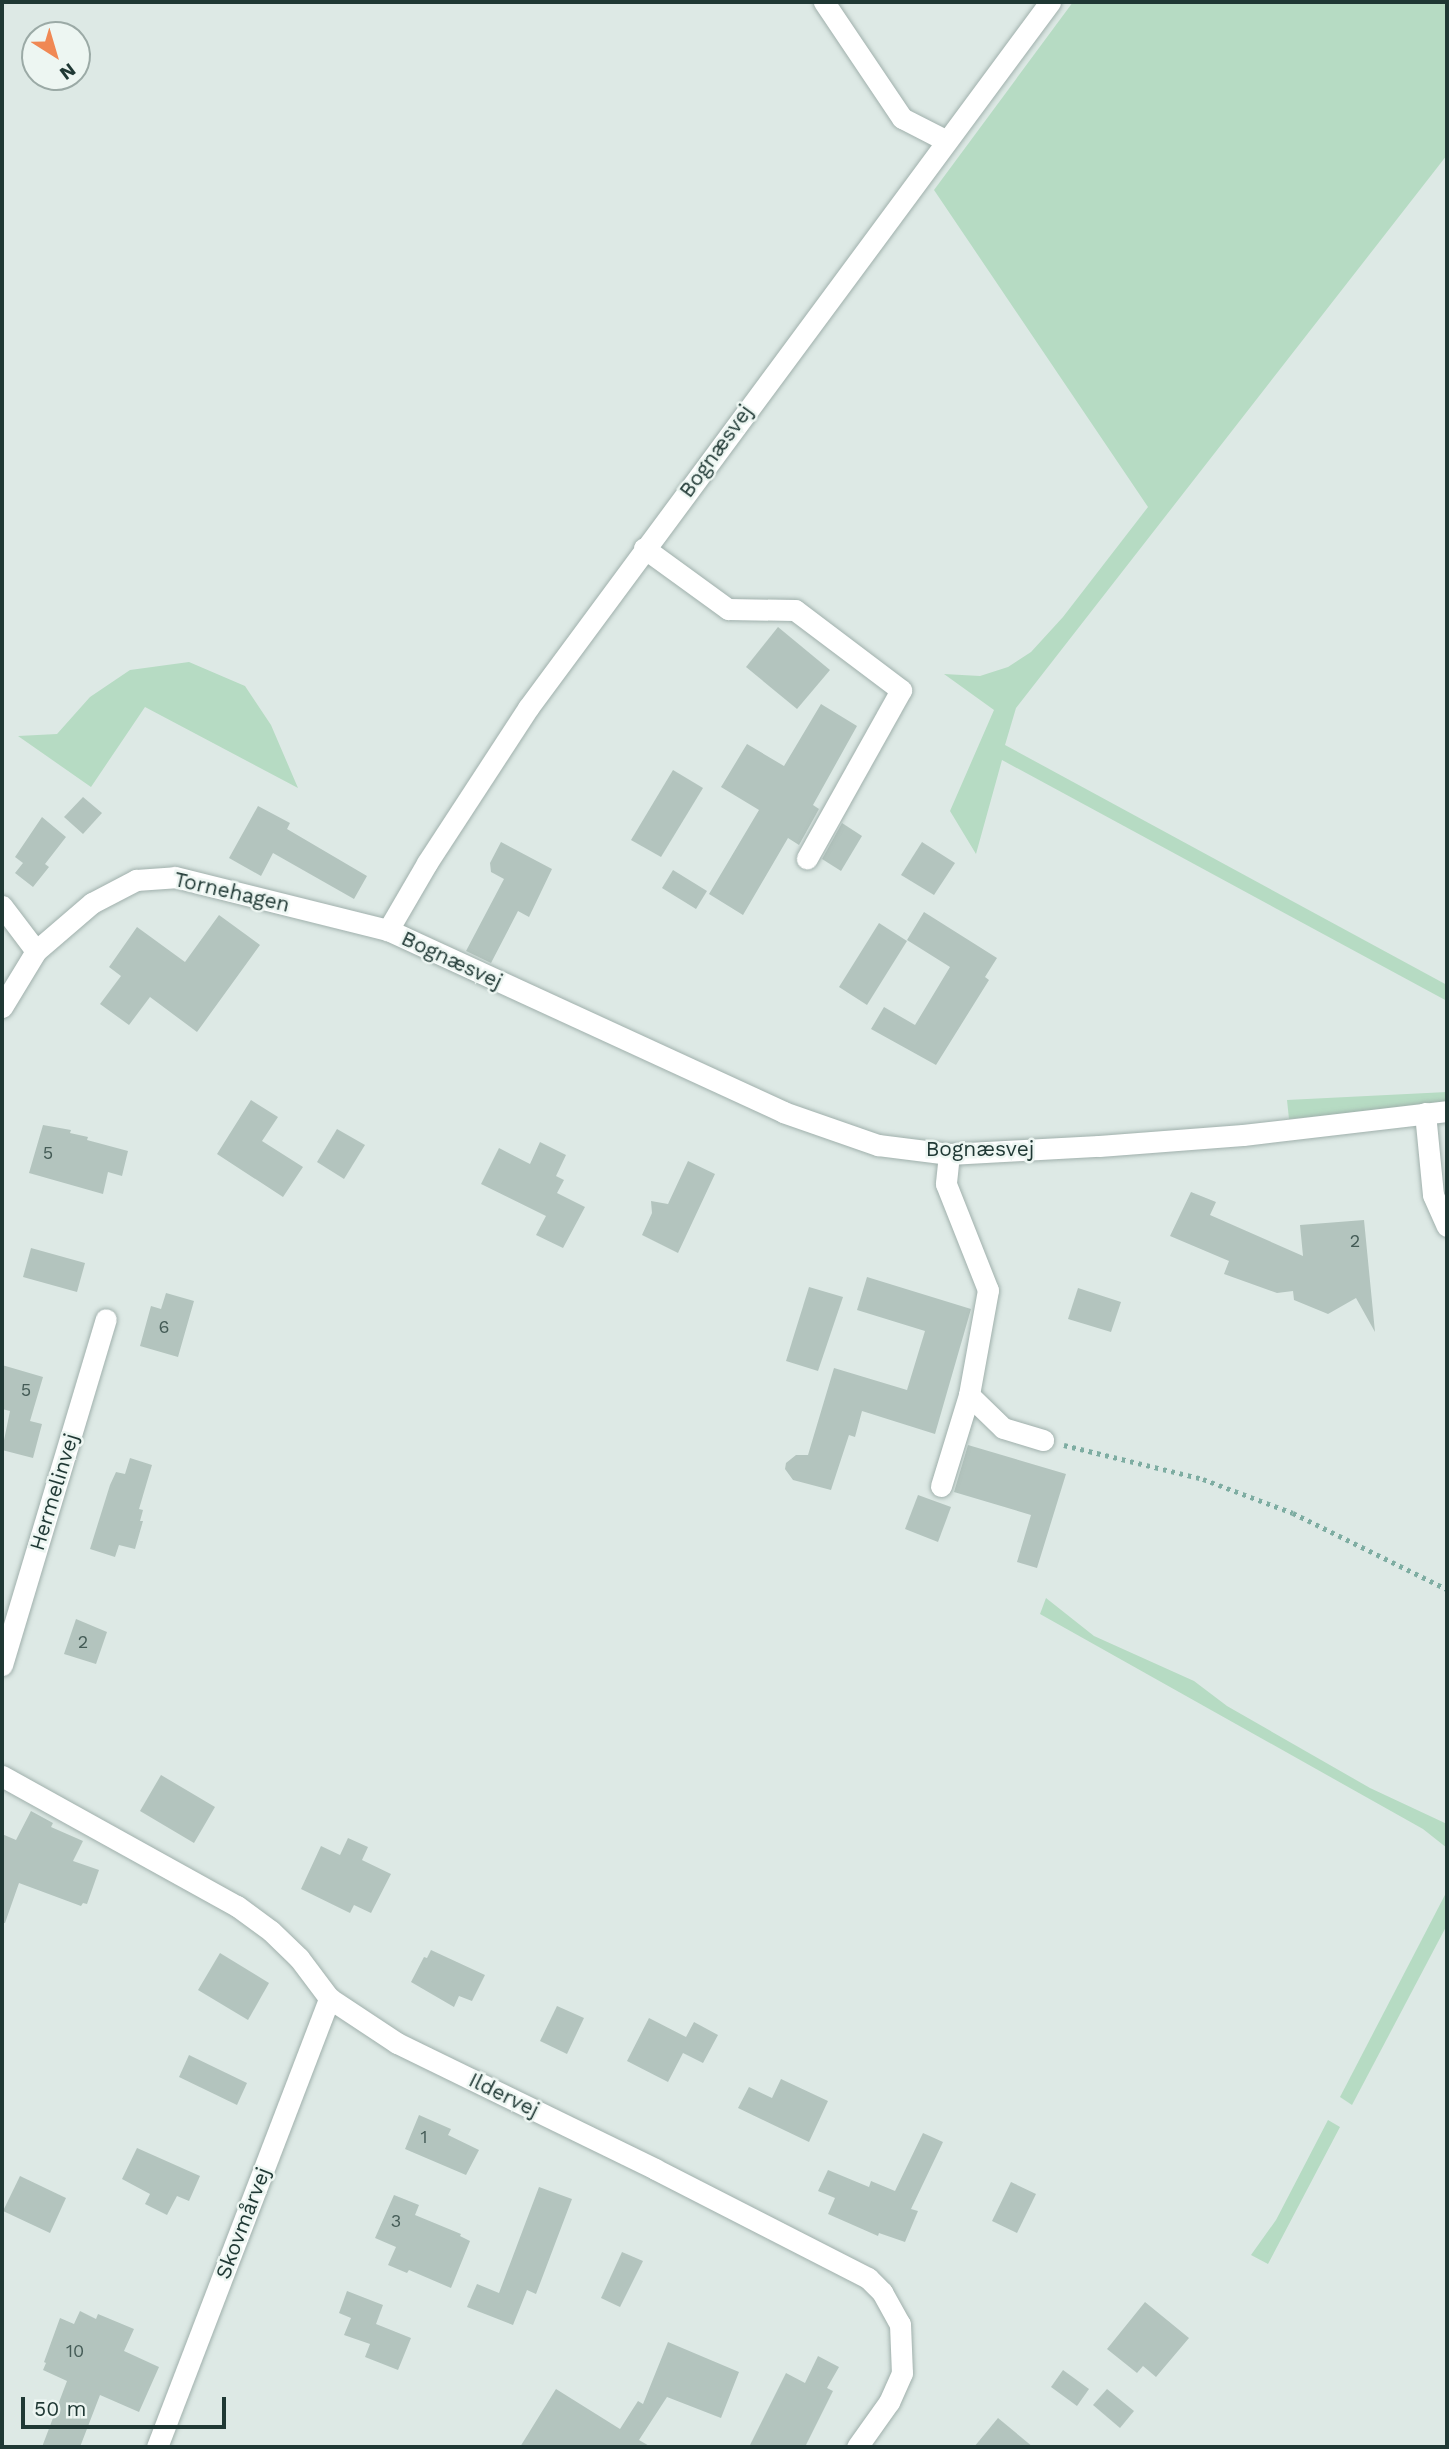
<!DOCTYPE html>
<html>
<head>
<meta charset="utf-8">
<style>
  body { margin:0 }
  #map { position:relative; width:1449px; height:2449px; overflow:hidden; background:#dde9e5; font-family:"Work Sans",sans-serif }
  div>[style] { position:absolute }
  .green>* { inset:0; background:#b6dbc3 }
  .building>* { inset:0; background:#b3c4be }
  .path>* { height:4.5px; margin-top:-2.25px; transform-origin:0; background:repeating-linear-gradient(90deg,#7eada2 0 3.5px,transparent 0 8.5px) }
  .roads { filter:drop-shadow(0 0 2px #a0b0ac) drop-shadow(0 0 2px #a0b0ac) }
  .minor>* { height:21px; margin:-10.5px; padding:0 10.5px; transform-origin:10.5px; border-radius:10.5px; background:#fff }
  span { translate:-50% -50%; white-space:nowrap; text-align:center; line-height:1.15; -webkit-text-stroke:5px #edf6f2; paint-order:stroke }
  .number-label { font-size:18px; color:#445b56 }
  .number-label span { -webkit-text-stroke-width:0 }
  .street-label { font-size:21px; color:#1f3834 }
  .frame { position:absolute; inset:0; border:4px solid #1f3834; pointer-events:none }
  .north { position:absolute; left:21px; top:21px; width:70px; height:70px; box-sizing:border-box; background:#edf6f2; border:2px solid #9baaa6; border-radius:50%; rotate:143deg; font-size:19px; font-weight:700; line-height:28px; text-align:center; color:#1f3834 }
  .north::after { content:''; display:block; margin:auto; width:24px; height:32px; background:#f08854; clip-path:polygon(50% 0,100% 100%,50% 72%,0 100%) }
  .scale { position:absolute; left:21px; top:2397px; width:205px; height:32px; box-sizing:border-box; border:4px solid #1f3834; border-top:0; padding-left:9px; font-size:21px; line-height:24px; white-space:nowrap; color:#1f3834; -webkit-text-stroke:5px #edf6f2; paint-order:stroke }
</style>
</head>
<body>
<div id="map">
  <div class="green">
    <i style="clip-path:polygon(1073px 2px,1447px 2px,1447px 155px,1016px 708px,1005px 745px,1447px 985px,1447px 1001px,1002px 760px,976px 854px,950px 811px,994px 710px,944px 674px,980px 676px,1008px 667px,1031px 652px,1063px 617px,1148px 507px,934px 190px)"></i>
    <i style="clip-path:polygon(189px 662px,245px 686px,271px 725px,298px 788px,145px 707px,91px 787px,18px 736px,57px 734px,90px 697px,130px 670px)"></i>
    <i style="clip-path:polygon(1447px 1092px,1447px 1104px,1289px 1119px,1287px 1100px)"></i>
    <i style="clip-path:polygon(1046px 1598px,1094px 1636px,1194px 1681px,1227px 1706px,1370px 1788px,1447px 1824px,1447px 1848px,1423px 1829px,1040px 1614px)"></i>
    <i style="clip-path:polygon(1447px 1891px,1447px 1925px,1352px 2105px,1340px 2097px)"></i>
    <i style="clip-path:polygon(1328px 2120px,1340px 2127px,1268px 2264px,1251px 2255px,1276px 2220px)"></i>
  </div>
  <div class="building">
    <i style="clip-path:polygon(778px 627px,830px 670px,797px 709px,746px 667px)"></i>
    <i style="clip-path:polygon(821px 704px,857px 726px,813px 805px,819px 809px,799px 845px,788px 838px,743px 915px,709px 894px,759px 810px,721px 787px,747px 744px,784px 766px)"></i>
    <i style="clip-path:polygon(673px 770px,703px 788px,661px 857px,631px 840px)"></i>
    <i style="clip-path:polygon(83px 797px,102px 813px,83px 834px,64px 817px)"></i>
    <i style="clip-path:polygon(258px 806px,290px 823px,287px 829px,367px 876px,354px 899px,273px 853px,261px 876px,229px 858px)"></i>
    <i style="clip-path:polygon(42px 817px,66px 837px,45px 864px,49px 867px,33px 887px,15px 873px,23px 863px,15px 857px)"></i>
    <i style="clip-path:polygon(842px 823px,862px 836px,841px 871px,822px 859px)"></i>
    <i style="clip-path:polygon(501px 842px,552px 869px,529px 917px,518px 911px,491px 963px,466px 951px,504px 879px,491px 872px,490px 863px)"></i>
    <i style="clip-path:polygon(922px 842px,955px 863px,934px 895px,901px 875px)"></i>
    <i style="clip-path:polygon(673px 870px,707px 891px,696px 909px,662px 888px)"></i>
    <i style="clip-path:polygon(924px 912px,997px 958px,985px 977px,989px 980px,936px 1065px,871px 1029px,884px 1007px,915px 1025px,950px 967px,907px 940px)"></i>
    <i style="clip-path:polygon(219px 915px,260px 945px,197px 1032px,150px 997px,129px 1025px,100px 1004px,121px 976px,109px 967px,137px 927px,185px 962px)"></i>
    <i style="clip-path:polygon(879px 923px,907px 941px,867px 1005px,839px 987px)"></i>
    <i style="clip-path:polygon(251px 1100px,278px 1117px,262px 1141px,303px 1167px,283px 1197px,217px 1154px)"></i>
    <i style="clip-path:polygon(43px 1125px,71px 1130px,70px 1133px,88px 1137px,87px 1140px,128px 1151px,122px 1176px,108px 1172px,103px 1194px,29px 1173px)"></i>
    <i style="clip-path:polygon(337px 1129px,365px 1145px,344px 1179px,317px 1162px)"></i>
    <i style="clip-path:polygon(540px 1142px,566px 1155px,556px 1176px,564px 1180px,557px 1193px,585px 1207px,563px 1248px,536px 1235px,546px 1216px,481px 1184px,499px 1148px,530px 1164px)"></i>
    <i style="clip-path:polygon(688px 1161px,715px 1174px,678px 1253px,642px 1235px,652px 1213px,651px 1201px,668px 1204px)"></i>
    <i style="clip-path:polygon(1191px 1192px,1216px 1202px,1210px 1215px,1303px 1256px,1300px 1225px,1364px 1220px,1375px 1332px,1356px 1298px,1328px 1314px,1294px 1300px,1293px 1291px,1277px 1293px,1224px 1274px,1229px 1261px,1170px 1236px)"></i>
    <i style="clip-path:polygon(31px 1248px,85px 1263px,77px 1292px,23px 1277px)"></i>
    <i style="clip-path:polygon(867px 1277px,971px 1309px,935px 1434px,862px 1411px,855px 1437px,849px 1435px,831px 1490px,793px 1480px,785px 1469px,786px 1463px,796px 1455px,808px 1455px,834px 1368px,907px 1390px,925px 1331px,857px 1310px)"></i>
    <i style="clip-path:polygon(809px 1287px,843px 1297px,818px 1371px,786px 1361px)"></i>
    <i style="clip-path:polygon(1078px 1288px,1121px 1302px,1111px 1332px,1068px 1319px)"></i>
    <i style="clip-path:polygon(166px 1293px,194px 1301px,178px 1357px,140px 1346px,151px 1306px,161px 1309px)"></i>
    <i style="clip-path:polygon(2px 1365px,43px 1377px,30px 1421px,42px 1424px,33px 1458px,2px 1450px,10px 1411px,2px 1409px)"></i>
    <i style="clip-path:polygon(968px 1445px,1066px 1474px,1037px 1568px,1017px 1562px,1031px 1515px,954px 1492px)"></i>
    <i style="clip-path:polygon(130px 1458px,152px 1465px,139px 1509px,143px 1510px,140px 1521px,143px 1521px,135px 1549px,119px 1545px,115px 1557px,90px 1549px,110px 1485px,116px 1472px,125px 1474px)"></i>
    <i style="clip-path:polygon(918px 1495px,951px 1507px,938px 1542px,905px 1529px)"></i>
    <i style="clip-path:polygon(76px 1619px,107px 1632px,96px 1664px,64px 1654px)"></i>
    <i style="clip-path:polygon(161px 1775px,215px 1807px,194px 1843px,140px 1811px)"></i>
    <i style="clip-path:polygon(31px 1811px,53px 1823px,51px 1827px,83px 1841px,73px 1861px,99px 1870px,87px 1904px,83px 1903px,81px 1906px,19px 1883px,5px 1923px,2px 1923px,2px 1834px,16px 1840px)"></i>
    <i style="clip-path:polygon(348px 1838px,368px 1847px,362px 1860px,391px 1874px,371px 1913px,354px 1905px,350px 1913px,301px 1889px,321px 1846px,340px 1855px)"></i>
    <i style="clip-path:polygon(431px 1950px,485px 1975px,472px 2001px,459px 1996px,454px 2007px,411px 1982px,424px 1957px,427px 1958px)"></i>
    <i style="clip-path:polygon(220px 1953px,269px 1983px,248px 2020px,198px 1990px)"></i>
    <i style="clip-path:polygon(557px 2006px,584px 2018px,567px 2054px,540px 2041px)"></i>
    <i style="clip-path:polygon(649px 2018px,686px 2037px,694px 2022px,718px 2035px,703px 2063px,683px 2053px,668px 2082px,627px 2061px)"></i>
    <i style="clip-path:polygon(189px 2055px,247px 2083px,237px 2105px,179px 2077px)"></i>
    <i style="clip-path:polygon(781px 2079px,828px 2101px,809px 2142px,738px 2108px,749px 2087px,772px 2098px)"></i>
    <i style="clip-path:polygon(419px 2115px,451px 2129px,448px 2135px,479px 2150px,466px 2175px,405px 2149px)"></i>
    <i style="clip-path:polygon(923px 2133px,943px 2142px,911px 2209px,918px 2211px,905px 2242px,879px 2233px,878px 2236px,828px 2214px,835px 2198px,818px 2191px,828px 2170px,869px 2187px,871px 2181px,895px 2191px)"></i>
    <i style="clip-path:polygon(137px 2148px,200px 2176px,189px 2201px,177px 2196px,167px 2215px,145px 2204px,150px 2194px,122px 2179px)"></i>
    <i style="clip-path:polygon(20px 2176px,66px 2198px,50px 2233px,3px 2211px)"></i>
    <i style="clip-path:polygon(1011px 2182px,1036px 2194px,1017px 2233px,992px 2221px)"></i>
    <i style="clip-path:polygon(539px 2187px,572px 2199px,536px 2294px,527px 2290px,513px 2325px,467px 2307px,477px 2284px,499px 2293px)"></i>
    <i style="clip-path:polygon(394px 2195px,419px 2205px,415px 2215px,461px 2234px,460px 2236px,470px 2241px,451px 2288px,409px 2270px,407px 2273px,388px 2265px,396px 2247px,375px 2238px)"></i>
    <i style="clip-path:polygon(622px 2252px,643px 2261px,620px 2307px,601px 2298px)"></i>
    <i style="clip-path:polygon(347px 2291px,383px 2305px,376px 2324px,411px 2338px,398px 2370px,365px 2357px,370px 2344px,344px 2335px,351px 2318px,339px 2313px)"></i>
    <i style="clip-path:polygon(1145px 2302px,1189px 2338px,1156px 2377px,1143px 2366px,1137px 2373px,1107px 2349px)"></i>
    <i style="clip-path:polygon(80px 2311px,96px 2319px,98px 2314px,134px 2329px,124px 2351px,159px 2367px,139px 2412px,100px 2395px,80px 2447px,42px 2447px,67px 2381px,43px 2370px,46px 2363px,44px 2362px,60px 2318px,74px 2324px)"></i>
    <i style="clip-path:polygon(668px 2342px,739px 2372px,721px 2418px,667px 2397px,639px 2440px,651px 2447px,520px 2447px,556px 2389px,620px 2429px,638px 2401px,643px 2404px)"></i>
    <i style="clip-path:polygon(818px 2356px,839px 2367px,827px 2388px,833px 2391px,805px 2447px,749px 2447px,786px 2373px,805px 2383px)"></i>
    <i style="clip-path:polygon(1063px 2370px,1089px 2389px,1077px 2406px,1051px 2387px)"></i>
    <i style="clip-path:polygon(1107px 2389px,1134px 2411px,1120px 2428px,1093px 2405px)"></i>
    <i style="clip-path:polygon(998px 2418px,1033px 2447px,974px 2447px)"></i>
  </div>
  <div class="path">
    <i style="left:1064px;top:1445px;width:143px;rotate:13.7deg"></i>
    <i style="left:1203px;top:1479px;width:96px;rotate:20.7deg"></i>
    <i style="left:1293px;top:1513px;width:172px;rotate:26.3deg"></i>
  </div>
  <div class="roads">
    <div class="minor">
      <i style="left:824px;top:2px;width:140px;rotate:56.1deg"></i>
      <i style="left:902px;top:118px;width:48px;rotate:27.1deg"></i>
      <i style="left:1050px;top:2px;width:878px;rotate:126.48deg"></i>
      <i style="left:528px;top:708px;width:185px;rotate:123.1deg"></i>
      <i style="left:427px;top:863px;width:78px;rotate:120.2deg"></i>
      <i style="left:388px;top:930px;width:435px;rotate:24.7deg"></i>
      <i style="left:783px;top:1112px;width:101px;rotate:19.2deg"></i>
      <i style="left:878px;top:1145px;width:72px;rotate:7.2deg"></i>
      <i style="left:949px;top:1154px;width:150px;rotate:-3.1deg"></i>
      <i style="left:1099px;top:1146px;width:144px;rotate:-4.4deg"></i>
      <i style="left:1243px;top:1135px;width:205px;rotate:-6.7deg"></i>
      <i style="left:644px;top:548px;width:104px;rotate:36deg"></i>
      <i style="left:728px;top:609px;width:67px;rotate:0.9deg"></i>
      <i style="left:795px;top:610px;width:133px;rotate:37deg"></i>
      <i style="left:901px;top:690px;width:193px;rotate:119.2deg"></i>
      <i style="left:2px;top:906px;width:56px;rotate:52.9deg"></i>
      <i style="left:2px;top:1007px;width:66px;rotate:-58.7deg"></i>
      <i style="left:36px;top:951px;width:74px;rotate:-40.6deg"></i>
      <i style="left:92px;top:903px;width:50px;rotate:-27.6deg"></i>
      <i style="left:136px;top:880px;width:39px;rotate:-4deg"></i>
      <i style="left:175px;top:877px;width:219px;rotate:14deg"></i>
      <i style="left:1425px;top:1113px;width:82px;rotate:84.4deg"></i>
      <i style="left:1433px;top:1195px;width:34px;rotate:66deg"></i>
      <i style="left:949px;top:1154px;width:30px;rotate:96deg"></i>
      <i style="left:946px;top:1184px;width:114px;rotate:68.4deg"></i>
      <i style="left:988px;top:1290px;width:107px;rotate:100.3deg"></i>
      <i style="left:969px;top:1395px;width:47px;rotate:44.1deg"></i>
      <i style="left:1003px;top:1428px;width:42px;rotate:16.7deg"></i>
      <i style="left:941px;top:1486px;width:95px;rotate:-72.9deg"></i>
      <i style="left:2px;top:1665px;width:361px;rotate:-73.3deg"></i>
      <i style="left:2px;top:1776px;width:269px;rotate:29deg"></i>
      <i style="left:237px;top:1906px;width:42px;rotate:36.3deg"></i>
      <i style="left:271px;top:1931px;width:39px;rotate:44deg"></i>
      <i style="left:299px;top:1958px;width:50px;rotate:53.1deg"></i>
      <i style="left:329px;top:1998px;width:82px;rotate:33.5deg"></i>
      <i style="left:397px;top:2043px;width:287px;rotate:26deg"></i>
      <i style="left:655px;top:2169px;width:239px;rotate:27.1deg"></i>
      <i style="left:868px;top:2278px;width:20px;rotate:45deg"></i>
      <i style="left:882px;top:2292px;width:37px;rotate:61deg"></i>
      <i style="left:900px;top:2324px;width:49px;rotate:87.7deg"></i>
      <i style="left:902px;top:2373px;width:32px;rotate:114deg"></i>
      <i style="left:889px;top:2402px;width:55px;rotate:125.4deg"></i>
      <i style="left:157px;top:2447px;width:481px;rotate:-69deg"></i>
    </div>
  </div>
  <div class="number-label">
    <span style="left:48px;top:1153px">5</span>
    <span style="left:1355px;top:1241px">2</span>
    <span style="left:164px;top:1327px">6</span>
    <span style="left:26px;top:1390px">5</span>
    <span style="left:83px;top:1642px">2</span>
    <span style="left:424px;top:2137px">1</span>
    <span style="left:396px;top:2221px">3</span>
    <span style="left:75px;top:2351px">10</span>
  </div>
  <div class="street-label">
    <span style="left:716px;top:451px;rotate:-54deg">Bognæsvej</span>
    <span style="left:232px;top:892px;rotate:13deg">Tornehagen</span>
    <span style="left:452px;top:960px;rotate:25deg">Bognæsvej</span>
    <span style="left:980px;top:1149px">Bognæsvej</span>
    <span style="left:54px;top:1492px;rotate:-73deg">Hermelinvej</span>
    <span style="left:504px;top:2095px;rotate:26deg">Ildervej</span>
    <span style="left:243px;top:2223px;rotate:-69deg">Skovmårvej</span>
  </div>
  <div class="frame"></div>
  <div class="north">N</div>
  <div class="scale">50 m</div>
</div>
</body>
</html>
